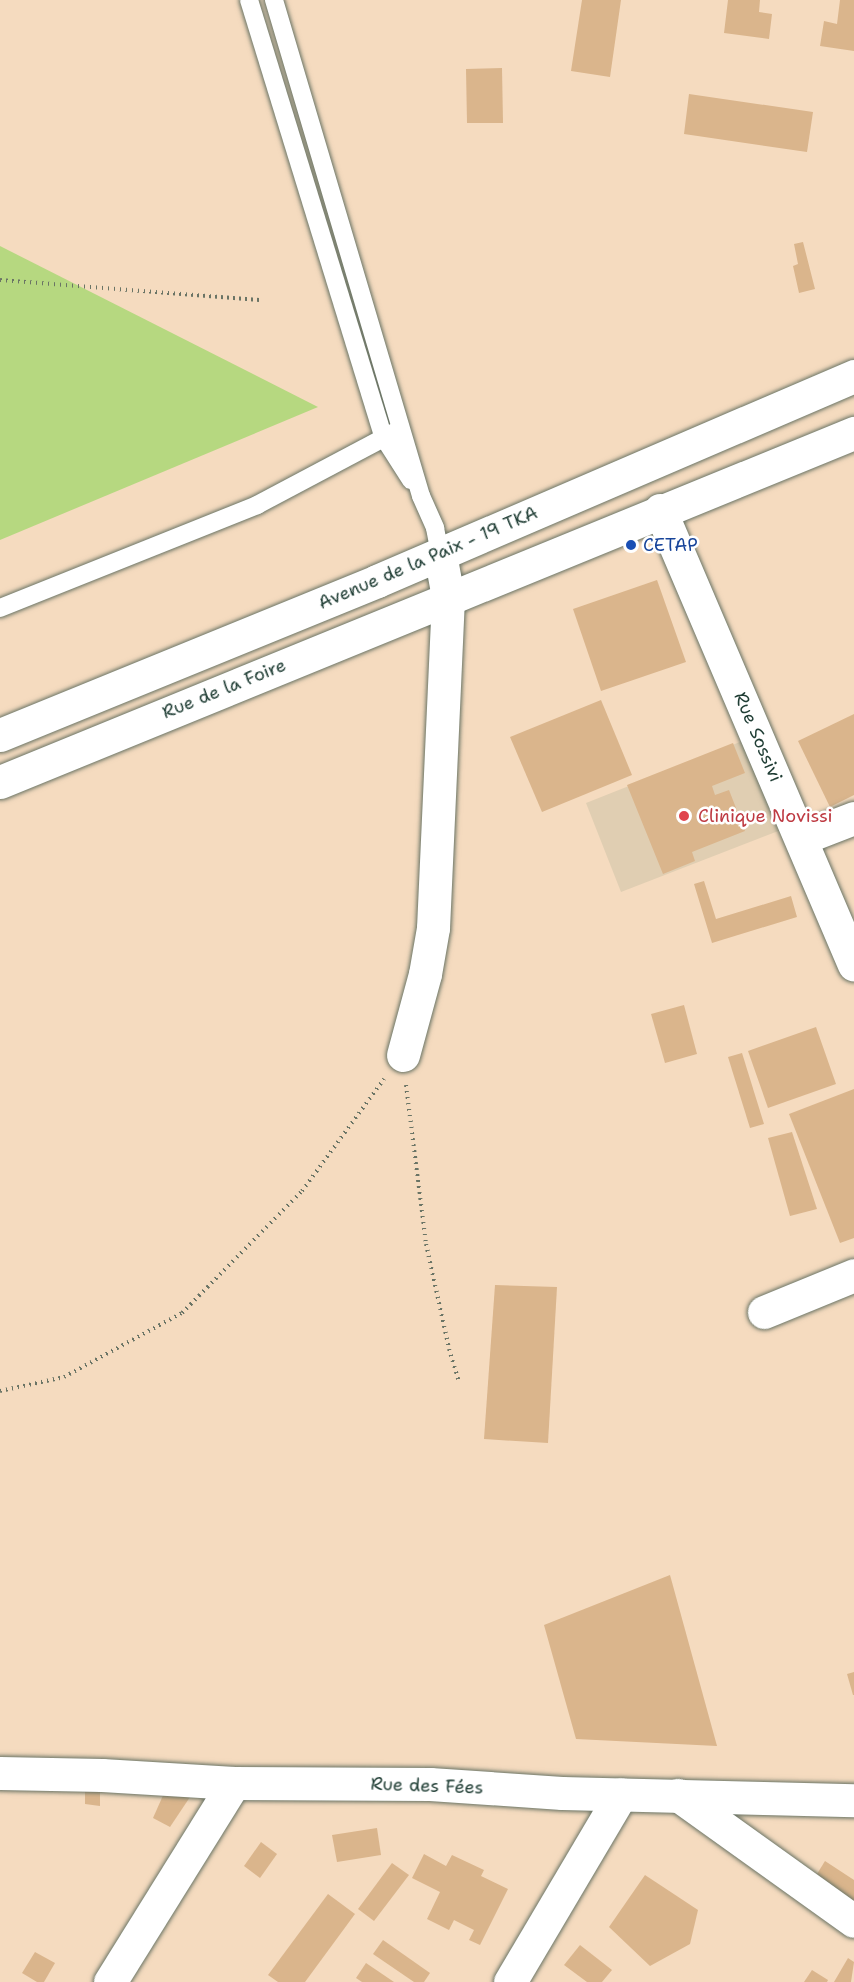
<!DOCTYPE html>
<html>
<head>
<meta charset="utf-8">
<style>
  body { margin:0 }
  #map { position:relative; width:854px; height:1982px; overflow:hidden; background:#f5dbbf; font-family:"Shantell Sans",sans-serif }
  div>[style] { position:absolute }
  .built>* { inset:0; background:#e0ceb2 }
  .green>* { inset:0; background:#b6d880 }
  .building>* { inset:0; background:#dab58c }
  .path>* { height:4px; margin-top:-2px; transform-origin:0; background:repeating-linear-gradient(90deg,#6a7465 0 1.5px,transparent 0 6px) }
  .roads { filter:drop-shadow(0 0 2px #6a7465) drop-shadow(0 0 2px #6a7465) }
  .lane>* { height:18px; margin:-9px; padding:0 9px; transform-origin:9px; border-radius:9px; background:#fff }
  .street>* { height:33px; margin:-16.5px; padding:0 16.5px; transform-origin:16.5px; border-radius:16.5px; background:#fff }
  .secondary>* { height:33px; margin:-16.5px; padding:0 16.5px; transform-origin:16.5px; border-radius:16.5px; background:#fff }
  .dots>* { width:16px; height:16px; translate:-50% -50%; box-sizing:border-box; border:3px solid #fff; border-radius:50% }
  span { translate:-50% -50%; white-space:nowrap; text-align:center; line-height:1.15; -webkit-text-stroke:5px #fff; paint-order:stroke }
  .transit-label { font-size:18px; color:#164399 }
  .left { translate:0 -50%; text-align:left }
  .street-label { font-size:18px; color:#1f3d34 }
  .health-label { font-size:18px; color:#be3a42 }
</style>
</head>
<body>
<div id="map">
  <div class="built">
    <i style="clip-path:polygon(745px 740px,781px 830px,621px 892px,586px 803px)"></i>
  </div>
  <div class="green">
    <i style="clip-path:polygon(0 246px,318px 407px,0 540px)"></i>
  </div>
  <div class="building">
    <i style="clip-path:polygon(582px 0,621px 0,610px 77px,571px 71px)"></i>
    <i style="clip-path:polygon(728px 0,760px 0,759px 12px,772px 14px,769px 39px,724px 33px)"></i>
    <i style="clip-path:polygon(840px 0,854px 0,854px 51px,820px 46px,824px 21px,837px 24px)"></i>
    <i style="clip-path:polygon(502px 68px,503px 123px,467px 123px,466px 69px)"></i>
    <i style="clip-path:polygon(689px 94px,813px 112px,807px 152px,684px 134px)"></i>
    <i style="clip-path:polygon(803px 242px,815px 289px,799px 293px,793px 266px,798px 264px,794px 244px)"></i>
    <i style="clip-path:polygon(657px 580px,686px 662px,601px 691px,573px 609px)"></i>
    <i style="clip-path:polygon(601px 700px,632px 775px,542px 812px,510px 737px)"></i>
    <i style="clip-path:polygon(854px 714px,854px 795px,830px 807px,798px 741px)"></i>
    <i style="clip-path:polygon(733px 743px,745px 773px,712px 786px,715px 795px,729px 790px,745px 831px,692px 852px,695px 861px,663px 874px,627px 785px)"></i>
    <i style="clip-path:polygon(704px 881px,716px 919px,791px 896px,797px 917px,712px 943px,694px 884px)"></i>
    <i style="clip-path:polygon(684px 1005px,697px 1054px,665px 1063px,651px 1014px)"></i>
    <i style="clip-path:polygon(816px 1027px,836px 1084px,768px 1108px,748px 1051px)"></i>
    <i style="clip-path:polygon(742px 1053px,764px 1124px,750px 1128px,728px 1057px)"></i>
    <i style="clip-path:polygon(854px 1089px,854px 1238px,840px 1243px,789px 1114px)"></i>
    <i style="clip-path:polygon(792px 1132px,817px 1209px,790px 1216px,768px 1138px)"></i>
    <i style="clip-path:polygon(495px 1285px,557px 1287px,548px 1443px,484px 1439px)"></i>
    <i style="clip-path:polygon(670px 1575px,717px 1746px,576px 1739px,544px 1625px)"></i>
    <i style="clip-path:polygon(854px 1672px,854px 1695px,853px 1695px,847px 1674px)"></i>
    <i style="clip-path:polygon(85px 1789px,100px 1790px,100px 1806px,85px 1804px)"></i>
    <i style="clip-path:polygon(165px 1791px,192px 1794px,170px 1827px,153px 1818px)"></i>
    <i style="clip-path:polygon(377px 1828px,381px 1855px,337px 1862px,332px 1835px)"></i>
    <i style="clip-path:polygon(261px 1842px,277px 1854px,260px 1878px,244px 1866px)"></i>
    <i style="clip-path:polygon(424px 1854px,446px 1866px,452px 1855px,484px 1870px,481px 1876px,508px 1889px,480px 1945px,469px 1940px,474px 1930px,454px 1920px,449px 1930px,427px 1919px,440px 1892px,412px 1878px)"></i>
    <i style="clip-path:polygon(825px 1861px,854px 1880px,854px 1901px,817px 1874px)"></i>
    <i style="clip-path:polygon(392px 1863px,409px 1875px,374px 1921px,358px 1909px)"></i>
    <i style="clip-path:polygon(645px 1875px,698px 1910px,690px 1944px,650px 1966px,609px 1927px)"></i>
    <i style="clip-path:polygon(328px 1894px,355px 1914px,305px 1982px,278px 1982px,268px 1975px)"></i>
    <i style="clip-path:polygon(383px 1940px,430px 1973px,424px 1982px,414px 1982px,373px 1954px)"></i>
    <i style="clip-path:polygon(580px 1945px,612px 1970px,602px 1982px,587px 1982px,564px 1965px)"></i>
    <i style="clip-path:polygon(35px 1952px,55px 1963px,44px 1982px,37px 1982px,22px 1973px)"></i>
    <i style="clip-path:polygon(848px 1958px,854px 1962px,851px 1982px,834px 1982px)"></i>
    <i style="clip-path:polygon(366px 1963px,394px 1982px,362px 1982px,356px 1978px)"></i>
    <i style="clip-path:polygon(812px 1970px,828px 1980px,827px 1982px,804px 1982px)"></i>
  </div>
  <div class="path">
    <i style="left:0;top:280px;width:260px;rotate:4.4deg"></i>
    <i style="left:406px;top:1085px;width:160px;rotate:82.8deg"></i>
    <i style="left:426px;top:1244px;width:107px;rotate:77.6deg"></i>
    <i style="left:449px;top:1349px;width:34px;rotate:73deg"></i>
    <i style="left:0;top:1391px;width:66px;rotate:-12.3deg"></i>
    <i style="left:64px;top:1377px;width:134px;rotate:-28.5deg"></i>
    <i style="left:182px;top:1313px;width:171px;rotate:-45.5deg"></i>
    <i style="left:302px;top:1191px;width:139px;rotate:-53.8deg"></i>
  </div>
  <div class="roads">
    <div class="lane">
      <i style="left:249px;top:0;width:458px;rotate:72.9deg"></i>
      <i style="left:384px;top:438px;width:50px;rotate:57.3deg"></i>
      <i style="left:274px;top:0;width:517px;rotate:73.49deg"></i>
      <i style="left:421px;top:496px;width:35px;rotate:66deg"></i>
      <i style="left:435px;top:528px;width:26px;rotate:79deg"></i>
      <i style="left:0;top:608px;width:277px;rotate:-21.8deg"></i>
      <i style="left:257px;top:505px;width:156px;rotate:-27.9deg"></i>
    </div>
    <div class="street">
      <i style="left:660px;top:510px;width:494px;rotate:66.9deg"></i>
      <i style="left:802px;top:838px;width:56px;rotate:-21deg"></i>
      <i style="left:403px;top:1055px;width:84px;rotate:-74.8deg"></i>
      <i style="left:425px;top:974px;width:47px;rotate:-80.1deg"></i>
      <i style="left:433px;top:928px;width:331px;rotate:-87.4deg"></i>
      <i style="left:448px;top:597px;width:44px;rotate:-100.5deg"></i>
      <i style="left:764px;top:1312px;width:97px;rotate:-22.3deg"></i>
      <i style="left:0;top:1773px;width:102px;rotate:1.1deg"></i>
      <i style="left:102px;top:1775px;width:132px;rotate:3.5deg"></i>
      <i style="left:234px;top:1783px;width:196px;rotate:0.3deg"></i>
      <i style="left:430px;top:1784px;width:132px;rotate:3.9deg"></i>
      <i style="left:562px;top:1793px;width:292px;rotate:1.4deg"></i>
      <i style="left:678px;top:1795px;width:216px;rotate:35.6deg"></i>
      <i style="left:110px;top:1982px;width:234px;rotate:-58.1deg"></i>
      <i style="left:510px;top:1982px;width:218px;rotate:-59.4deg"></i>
    </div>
    <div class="secondary">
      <i style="left:0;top:735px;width:407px;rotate:-22.2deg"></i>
      <i style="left:377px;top:581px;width:519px;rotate:-23.26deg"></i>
      <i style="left:0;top:782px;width:923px;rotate:-22.23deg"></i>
    </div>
  </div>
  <div class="dots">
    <i style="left:631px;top:545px;background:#1a4fb4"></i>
    <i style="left:684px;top:816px;background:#e0444e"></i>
  </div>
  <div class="transit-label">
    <span class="left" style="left:643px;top:545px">CETAP</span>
  </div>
  <div class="street-label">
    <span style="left:428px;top:558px;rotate:-23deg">Avenue de la Paix - 19 TKA</span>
    <span style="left:224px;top:689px;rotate:-22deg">Rue de la Foire</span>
    <span style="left:758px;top:737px;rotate:67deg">Rue Sossivi</span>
    <span style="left:427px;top:1786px;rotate:2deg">Rue des Fées</span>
  </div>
  <div class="health-label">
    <span class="left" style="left:698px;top:816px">Clinique Novissi</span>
  </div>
</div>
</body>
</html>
